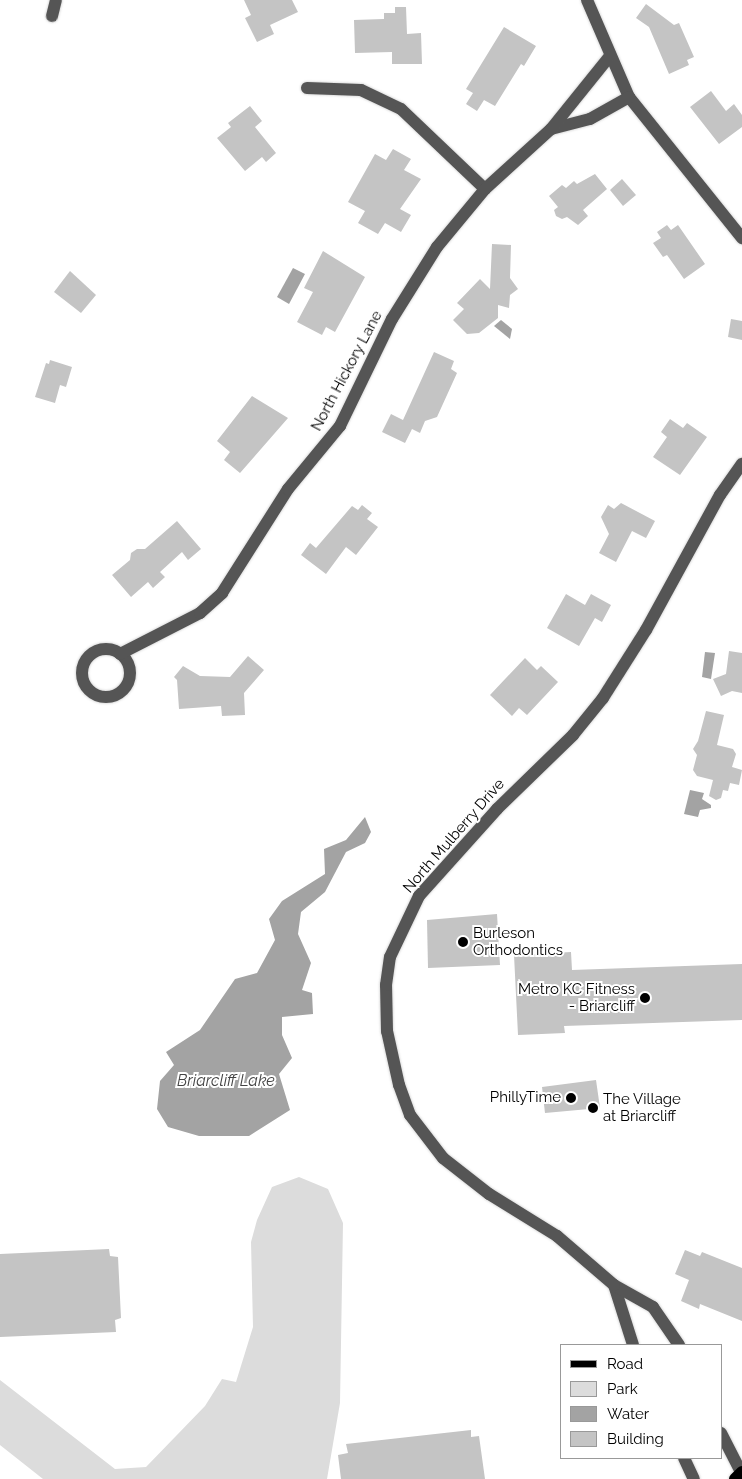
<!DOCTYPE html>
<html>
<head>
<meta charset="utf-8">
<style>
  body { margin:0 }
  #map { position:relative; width:742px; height:1479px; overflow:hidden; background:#fff; font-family:Raleway,sans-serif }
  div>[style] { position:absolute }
  .green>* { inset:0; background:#dcdcdc }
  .water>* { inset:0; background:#a3a3a3 }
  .building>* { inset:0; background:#c4c4c4 }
  .roads { filter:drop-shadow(0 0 1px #dbdbdb) drop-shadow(0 0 1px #dbdbdb) }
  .minor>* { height:12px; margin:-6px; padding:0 6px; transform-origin:6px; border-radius:6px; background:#555 }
  .minor>.ring { margin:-6px; padding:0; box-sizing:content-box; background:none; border:12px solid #555; border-radius:50% }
  .major>* { height:12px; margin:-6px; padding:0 6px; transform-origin:6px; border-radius:6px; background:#000 }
  .dots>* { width:14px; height:14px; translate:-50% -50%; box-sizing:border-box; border:2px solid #fff; border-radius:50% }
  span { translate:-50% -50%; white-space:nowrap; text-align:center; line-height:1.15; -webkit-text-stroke:4px #fff; paint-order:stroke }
  .street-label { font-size:15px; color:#000 }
  .poi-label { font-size:15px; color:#000 }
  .left { translate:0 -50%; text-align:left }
  .right { translate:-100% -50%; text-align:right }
  .water-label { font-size:16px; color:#444; font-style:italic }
  .legend { position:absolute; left:560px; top:1344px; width:162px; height:115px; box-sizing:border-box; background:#fff; border:1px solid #999; margin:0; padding:6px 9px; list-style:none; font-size:15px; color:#000 }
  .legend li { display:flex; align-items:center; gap:10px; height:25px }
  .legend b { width:25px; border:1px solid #999 }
</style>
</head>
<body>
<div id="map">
  <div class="green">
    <i style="clip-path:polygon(299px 1177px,328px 1189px,343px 1223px,340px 1403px,327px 1479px,43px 1479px,0 1445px,0 1380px,115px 1469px,146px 1467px,205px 1406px,222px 1379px,236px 1382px,253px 1327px,251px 1242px,257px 1220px,272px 1187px)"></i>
  </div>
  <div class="water">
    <i style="clip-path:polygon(293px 268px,305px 274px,289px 304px,277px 297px)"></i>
    <i style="clip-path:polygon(501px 320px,512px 329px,510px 339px,494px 326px)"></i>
    <i style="clip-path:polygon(705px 652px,715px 653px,711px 679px,702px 677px)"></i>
    <i style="clip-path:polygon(690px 790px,704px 793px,702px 799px,711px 805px,711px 808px,700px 810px,698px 817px,684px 814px)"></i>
    <i style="clip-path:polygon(365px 817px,371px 832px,365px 843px,346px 852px,325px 892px,301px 912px,298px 934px,311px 963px,302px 990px,312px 993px,313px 1014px,282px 1017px,282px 1035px,292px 1058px,279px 1074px,290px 1110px,249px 1136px,199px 1136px,168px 1127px,157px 1109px,160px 1081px,174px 1065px,166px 1052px,200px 1030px,235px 979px,257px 973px,275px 940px,269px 919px,282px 901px,325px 874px,324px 849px,346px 840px)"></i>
  </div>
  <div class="building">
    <i style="clip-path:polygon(244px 0,292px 0,298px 12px,270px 25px,274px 34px,257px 42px,245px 18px,251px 15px)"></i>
    <i style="clip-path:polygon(646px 4px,674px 25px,679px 23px,694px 57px,687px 60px,689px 65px,669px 74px,649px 27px,636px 18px)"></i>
    <i style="clip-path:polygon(395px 7px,406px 7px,407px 34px,421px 33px,422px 64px,392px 64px,392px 52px,355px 53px,354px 20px,384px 19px,384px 13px,395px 13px)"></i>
    <i style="clip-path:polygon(504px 27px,536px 46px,524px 66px,521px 64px,495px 106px,484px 100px,477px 111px,466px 104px,473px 93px,466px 89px)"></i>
    <i style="clip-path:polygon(711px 91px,726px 111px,734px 104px,742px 115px,742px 127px,719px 144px,690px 107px)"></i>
    <i style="clip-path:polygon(250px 106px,262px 121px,255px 127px,276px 153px,266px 162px,262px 157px,245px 171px,217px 138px,231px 127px,228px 123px)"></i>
    <i style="clip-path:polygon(393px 149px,411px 159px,404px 170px,421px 179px,400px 209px,411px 215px,401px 232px,385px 223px,378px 234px,358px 223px,365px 211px,348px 202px,375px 154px,386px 160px)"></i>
    <i style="clip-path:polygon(595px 174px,607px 189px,583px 210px,588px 216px,578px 225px,567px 217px,562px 219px,556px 216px,554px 210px,558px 207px,549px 196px,562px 185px,566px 188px,574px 181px,577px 184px)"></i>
    <i style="clip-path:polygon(622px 179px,636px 195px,623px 206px,610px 190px)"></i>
    <i style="clip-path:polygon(667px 225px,671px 230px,678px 225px,705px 264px,684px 279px,667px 255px,663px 257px,653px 243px,661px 238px,657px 232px)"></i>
    <i style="clip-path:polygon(492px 244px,511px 245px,510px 278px,518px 289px,510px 295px,509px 308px,498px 305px,498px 318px,479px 333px,467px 334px,453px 320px,464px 309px,457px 303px,480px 279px,490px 289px)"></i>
    <i style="clip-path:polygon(323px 251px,365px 277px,335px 332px,326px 327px,322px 335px,297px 322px,313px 292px,304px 288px)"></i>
    <i style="clip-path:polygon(70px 271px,96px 295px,81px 313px,54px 292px)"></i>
    <i style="clip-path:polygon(731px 319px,742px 321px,742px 340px,728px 337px)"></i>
    <i style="clip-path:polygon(434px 352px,454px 361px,451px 369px,457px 373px,437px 417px,425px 421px,420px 433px,412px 429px,405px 443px,382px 432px,391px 414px,403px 420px)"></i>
    <i style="clip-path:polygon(50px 360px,72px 367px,66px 387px,60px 385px,55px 403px,35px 397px,46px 363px,49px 364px)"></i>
    <i style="clip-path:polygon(252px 396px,288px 418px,240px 473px,224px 460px,230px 452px,217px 441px)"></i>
    <i style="clip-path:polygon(670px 419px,683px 428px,687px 423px,707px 437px,680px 475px,653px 457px,667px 437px,661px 432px)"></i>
    <i style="clip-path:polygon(621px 503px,655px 521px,646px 538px,632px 531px,616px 562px,599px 553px,609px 534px,601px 517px,608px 505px,614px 509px)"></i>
    <i style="clip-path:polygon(362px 505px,372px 513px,367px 519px,378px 527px,356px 555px,346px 547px,326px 574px,301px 555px,310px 543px,316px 548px,352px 506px,358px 510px)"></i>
    <i style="clip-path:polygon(177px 521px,201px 549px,188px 560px,182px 552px,160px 572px,165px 577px,153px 588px,148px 582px,131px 597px,112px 575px,130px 560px,131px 553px,137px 549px,145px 549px)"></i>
    <i style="clip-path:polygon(566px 594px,585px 605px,591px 594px,611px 605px,602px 622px,595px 618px,579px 646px,547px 628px)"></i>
    <i style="clip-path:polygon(729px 651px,742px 653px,742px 693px,732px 691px,721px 696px,713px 679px,726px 674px)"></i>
    <i style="clip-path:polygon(248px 656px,264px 670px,244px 693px,245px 715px,222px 716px,221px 706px,179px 709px,177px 680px,174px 677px,183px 666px,200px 676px,230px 677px)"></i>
    <i style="clip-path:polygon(525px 658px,537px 670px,541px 666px,558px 682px,527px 715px,519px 708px,512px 716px,490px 695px)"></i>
    <i style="clip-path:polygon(706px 711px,724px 715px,717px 745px,733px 749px,736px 754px,732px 767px,742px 770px,739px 785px,730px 783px,728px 791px,723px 790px,721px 798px,716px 800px,709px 796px,713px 780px,697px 776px,693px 770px,697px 755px,693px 749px,698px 741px)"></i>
    <i style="clip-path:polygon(497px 914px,500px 965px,428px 968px,427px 920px)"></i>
    <i style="clip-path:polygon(571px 952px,572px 970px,742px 964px,742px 1020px,564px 1026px,565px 1033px,518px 1035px,514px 955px)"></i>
    <i style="clip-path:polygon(596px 1080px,600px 1108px,545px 1113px,542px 1087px)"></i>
    <i style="clip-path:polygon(109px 1249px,110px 1256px,118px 1257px,121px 1318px,115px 1320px,116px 1332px,0 1337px,0 1254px)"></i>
    <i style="clip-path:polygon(685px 1250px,700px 1256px,702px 1252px,742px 1268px,742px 1321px,700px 1304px,699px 1309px,681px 1301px,689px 1280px,675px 1274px)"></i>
    <i style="clip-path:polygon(471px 1430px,471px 1437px,479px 1436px,485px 1479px,341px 1479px,338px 1455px,348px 1453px,346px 1444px)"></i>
  </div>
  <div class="roads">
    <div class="minor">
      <i style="left:587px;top:0;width:106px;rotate:66.6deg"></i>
      <i style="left:629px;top:97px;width:181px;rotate:51.3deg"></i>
      <i style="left:52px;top:16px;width:16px;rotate:-76deg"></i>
      <i style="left:307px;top:88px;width:54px;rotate:2.1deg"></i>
      <i style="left:361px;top:90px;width:44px;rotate:25.4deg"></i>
      <i style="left:401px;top:109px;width:116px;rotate:43.6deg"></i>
      <i style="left:551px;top:129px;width:40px;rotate:-14.4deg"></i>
      <i style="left:590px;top:119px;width:45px;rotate:-29.4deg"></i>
      <i class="ring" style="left:82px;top:649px;width:36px;height:36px"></i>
      <i style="left:120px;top:654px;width:90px;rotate:-27.1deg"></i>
      <i style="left:200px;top:613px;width:30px;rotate:-42deg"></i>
      <i style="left:222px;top:593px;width:123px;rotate:-57.6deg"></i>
      <i style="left:288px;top:489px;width:82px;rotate:-50.5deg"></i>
      <i style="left:340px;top:426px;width:119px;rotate:-64.1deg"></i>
      <i style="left:392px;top:319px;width:85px;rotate:-58deg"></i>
      <i style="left:437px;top:247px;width:75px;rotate:-50.4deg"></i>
      <i style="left:485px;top:189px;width:89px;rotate:-42.3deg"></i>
      <i style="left:551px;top:129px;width:92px;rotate:-51.1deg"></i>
      <i style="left:614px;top:1285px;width:63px;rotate:72.4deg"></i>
      <i style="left:679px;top:1345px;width:46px;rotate:-124.4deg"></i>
      <i style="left:653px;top:1307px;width:45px;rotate:-150.6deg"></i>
      <i style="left:614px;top:1285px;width:75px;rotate:-139.3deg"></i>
      <i style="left:557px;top:1236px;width:80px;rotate:-148.3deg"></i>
      <i style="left:489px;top:1194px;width:58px;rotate:-142deg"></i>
      <i style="left:443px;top:1158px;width:54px;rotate:-127.5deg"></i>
      <i style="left:410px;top:1115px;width:32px;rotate:-110deg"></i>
      <i style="left:399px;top:1085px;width:55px;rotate:-102.5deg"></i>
      <i style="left:387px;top:1031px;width:46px;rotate:-91.2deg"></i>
      <i style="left:386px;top:985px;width:28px;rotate:-82deg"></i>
      <i style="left:390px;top:957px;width:68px;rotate:-64.6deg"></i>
      <i style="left:419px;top:896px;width:117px;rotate:-48.1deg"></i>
      <i style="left:497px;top:809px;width:106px;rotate:-44.2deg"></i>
      <i style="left:573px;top:735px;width:48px;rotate:-51deg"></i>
      <i style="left:603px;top:698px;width:80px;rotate:-57.7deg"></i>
      <i style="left:646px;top:630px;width:154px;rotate:-61.3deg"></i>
      <i style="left:720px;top:495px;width:38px;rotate:-55deg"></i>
      <i style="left:721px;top:1433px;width:46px;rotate:62.9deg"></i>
      <i style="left:684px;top:1458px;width:23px;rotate:65deg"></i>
    </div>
    <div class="major">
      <i style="left:735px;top:1479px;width:10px;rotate:-45deg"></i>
    </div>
  </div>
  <div class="dots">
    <i style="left:463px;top:942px;background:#000"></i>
    <i style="left:645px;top:998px;background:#000"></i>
    <i style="left:571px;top:1098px;background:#000"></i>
    <i style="left:593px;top:1108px;background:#000"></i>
  </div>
  <div class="street-label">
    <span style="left:347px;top:371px;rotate:-62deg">North Hickory Lane</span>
    <span style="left:454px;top:836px;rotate:-49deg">North Mulberry Drive</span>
  </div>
  <div class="poi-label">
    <span class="left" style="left:473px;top:942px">Burleson<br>Orthodontics</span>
    <span class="right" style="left:635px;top:998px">Metro KC Fitness<br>- Briarcliff</span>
    <span class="right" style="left:561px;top:1098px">PhillyTime</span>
    <span class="left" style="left:603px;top:1108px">The Village<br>at Briarcliff</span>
  </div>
  <div class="water-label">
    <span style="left:226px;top:1081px">Briarcliff Lake</span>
  </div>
  <ul class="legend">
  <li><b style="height:6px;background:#000"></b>Road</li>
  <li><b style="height:14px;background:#dcdcdc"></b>Park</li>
  <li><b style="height:14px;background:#a3a3a3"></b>Water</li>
  <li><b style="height:14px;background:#c4c4c4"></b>Building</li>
  </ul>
</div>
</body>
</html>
